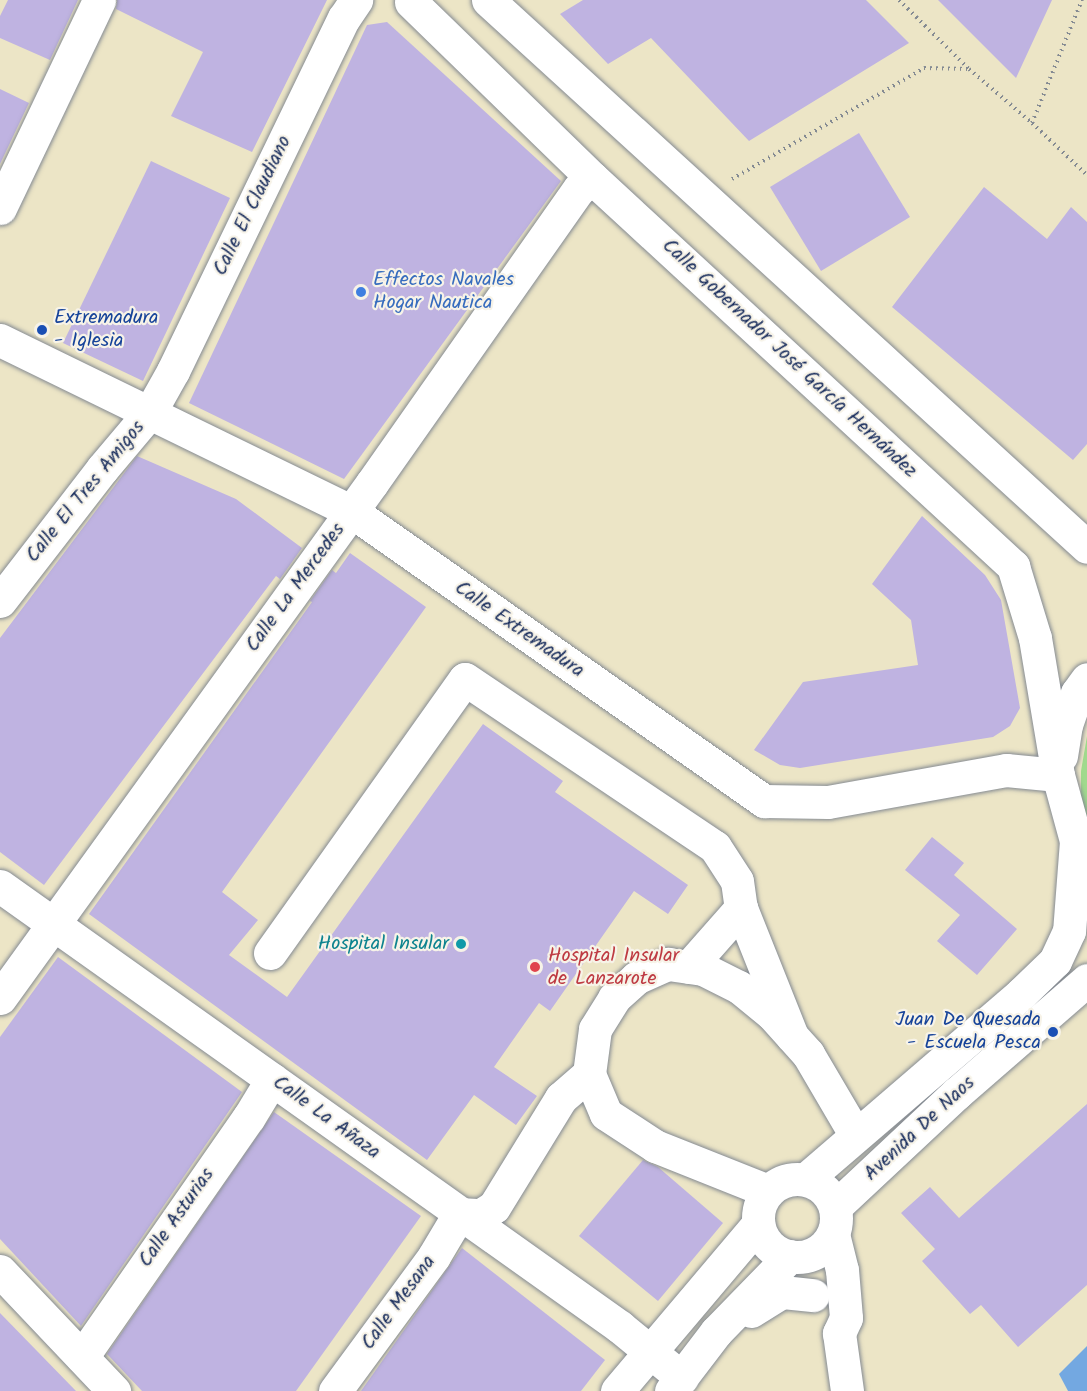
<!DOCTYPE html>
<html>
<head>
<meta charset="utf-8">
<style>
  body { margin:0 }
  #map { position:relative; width:1087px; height:1391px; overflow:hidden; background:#ece5c6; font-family:Kalam,sans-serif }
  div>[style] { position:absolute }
  .green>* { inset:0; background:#a0da8d }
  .water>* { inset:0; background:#73a8e1 }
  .building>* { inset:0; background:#bfb3e1 }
  .path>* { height:4px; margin-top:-2px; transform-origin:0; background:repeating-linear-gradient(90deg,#848a92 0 1.5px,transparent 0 6px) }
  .roads { filter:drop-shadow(0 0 2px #848a92) drop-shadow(0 0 2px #848a92) }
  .minor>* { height:33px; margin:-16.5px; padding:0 16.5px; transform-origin:16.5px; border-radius:16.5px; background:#fff }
  .minor>.ring { margin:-16.5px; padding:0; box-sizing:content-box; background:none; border:33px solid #fff; border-radius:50% }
  .dots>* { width:16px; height:16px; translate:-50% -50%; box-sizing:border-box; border:3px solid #f7f3e8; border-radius:50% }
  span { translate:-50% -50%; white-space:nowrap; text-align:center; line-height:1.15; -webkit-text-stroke:4.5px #f7f3e8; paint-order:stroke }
  .street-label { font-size:20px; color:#1b2f5e }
  .shop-label { font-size:20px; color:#366cbe }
  .left { translate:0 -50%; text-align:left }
  .transit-label { font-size:20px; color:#164399 }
  .right { translate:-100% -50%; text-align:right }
  .culture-label { font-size:20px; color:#0d838f }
  .health-label { font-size:20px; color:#be3a42 }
</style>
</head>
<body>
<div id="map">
  <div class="green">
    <i style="clip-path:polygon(1087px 736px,1087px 837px,1081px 813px,1081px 771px)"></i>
  </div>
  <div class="water">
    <i style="clip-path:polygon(1087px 1346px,1087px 1391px,1068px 1391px,1059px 1374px)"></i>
  </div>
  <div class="building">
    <i style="clip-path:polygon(8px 0,78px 0,50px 60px,0 38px,0 16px)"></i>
    <i style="clip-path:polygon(117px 0,327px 0,252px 152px,171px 116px,203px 52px,116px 9px)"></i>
    <i style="clip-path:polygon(583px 0,866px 0,909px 43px,749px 141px,651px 38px,608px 64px,560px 14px)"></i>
    <i style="clip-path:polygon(938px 0,1052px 0,1016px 78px)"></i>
    <i style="clip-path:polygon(387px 22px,561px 181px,344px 479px,189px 403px,367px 25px)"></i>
    <i style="clip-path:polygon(0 89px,29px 103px,0 164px)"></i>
    <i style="clip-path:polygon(859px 133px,910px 217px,821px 271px,770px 187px)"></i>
    <i style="clip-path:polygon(151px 161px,230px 198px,143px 381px,63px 343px)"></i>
    <i style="clip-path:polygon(984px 187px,1047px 239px,1071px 207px,1087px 222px,1087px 444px,1073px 460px,892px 307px)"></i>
    <i style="clip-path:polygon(137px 456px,236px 499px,302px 548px,280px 579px,276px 576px,44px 885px,0 852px,0 638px)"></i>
    <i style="clip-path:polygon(922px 516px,985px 575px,1001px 600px,1020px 708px,1010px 726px,993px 737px,800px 768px,780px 765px,754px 750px,803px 682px,918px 665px,911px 620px,872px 584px)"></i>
    <i style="clip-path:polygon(350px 553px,426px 607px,222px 892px,258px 920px,229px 955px,287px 997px,483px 724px,563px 781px,555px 792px,688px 885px,668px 914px,634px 891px,550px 1011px,539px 1003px,494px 1067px,537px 1096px,516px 1125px,474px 1095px,427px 1160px,89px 914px,312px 602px,310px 601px,332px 570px,336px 573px)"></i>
    <i style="clip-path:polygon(932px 837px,964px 863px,954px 875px,1017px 929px,977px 975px,937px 941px,960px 915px,905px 870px)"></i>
    <i style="clip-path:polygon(58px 957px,242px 1092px,81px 1326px,0 1239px,0 1037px)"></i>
    <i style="clip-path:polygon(1087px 1104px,1087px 1285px,1018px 1347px,981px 1305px,970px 1314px,922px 1261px,935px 1249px,901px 1213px,930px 1187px,959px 1218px)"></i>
    <i style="clip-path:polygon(274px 1112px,421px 1216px,296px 1391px,142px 1391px,107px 1354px)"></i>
    <i style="clip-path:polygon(643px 1160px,658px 1167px,723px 1223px,658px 1301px,579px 1236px)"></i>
    <i style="clip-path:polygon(462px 1248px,605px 1360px,581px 1391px,361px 1391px)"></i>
    <i style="clip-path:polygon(0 1313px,76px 1391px,0 1391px)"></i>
  </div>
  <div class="path">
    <i style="left:899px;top:0;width:98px;rotate:44.6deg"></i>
    <i style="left:969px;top:69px;width:83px;rotate:40.6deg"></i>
    <i style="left:1032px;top:123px;width:76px;rotate:43.4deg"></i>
    <i style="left:1032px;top:123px;width:133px;rotate:-67.9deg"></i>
    <i style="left:732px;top:179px;width:222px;rotate:-30deg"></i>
    <i style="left:924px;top:68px;width:45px;rotate:1.3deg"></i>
  </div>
  <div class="roads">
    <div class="minor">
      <i style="left:488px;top:0;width:811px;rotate:42.4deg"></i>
      <i style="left:411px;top:2px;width:252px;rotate:44.2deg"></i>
      <i style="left:592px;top:178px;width:573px;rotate:42.66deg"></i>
      <i style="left:1013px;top:566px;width:75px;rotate:73deg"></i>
      <i style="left:1035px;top:638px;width:139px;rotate:80.5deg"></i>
      <i style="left:1058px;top:775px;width:68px;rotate:74.7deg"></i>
      <i style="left:1076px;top:841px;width:90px;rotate:94.4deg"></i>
      <i style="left:1069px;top:931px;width:33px;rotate:115deg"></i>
      <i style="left:1055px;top:961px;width:47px;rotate:135.9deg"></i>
      <i style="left:1021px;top:994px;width:284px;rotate:139.3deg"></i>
      <i style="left:0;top:208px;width:230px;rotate:-64.5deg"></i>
      <i style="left:0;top:340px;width:390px;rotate:26deg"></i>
      <i style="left:351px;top:511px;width:505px;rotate:35.08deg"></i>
      <i style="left:764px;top:801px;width:64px;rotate:0.9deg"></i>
      <i style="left:828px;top:802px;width:181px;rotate:-10.2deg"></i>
      <i style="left:1006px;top:770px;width:52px;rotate:5.5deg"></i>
      <i style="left:0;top:601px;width:167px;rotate:-52.3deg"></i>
      <i style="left:102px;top:469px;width:75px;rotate:-49.9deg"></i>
      <i style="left:150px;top:412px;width:47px;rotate:-60.7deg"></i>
      <i style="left:173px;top:371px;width:392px;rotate:-64.2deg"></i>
      <i style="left:344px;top:18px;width:22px;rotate:-56deg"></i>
      <i style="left:1061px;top:756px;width:31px;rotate:-81deg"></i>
      <i style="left:1066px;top:725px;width:34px;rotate:-71deg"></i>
      <i style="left:1077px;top:693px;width:17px;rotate:-54deg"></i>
      <i style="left:0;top:886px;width:761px;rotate:35.42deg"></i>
      <i style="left:620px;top:1327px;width:80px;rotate:39.4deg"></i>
      <i style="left:270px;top:953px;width:336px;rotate:-54.6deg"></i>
      <i style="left:465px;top:679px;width:301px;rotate:33.9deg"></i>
      <i style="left:715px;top:847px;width:40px;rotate:57.1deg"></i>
      <i style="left:737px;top:881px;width:27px;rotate:82deg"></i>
      <i style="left:741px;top:908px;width:138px;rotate:68.3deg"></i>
      <i style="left:689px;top:967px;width:79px;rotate:-48.6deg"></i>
      <i style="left:0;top:998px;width:635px;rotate:-54.16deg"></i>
      <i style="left:372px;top:483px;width:360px;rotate:-54.9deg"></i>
      <i style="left:579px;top:189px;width:17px;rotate:-40deg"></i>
      <i style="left:589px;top:1074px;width:43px;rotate:67deg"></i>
      <i style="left:606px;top:1114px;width:59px;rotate:33.1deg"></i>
      <i style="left:655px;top:1146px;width:122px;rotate:21.7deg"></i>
      <i class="ring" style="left:758px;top:1179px;width:45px;height:45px"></i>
      <i style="left:835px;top:1207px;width:167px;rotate:-43.1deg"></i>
      <i style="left:957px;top:1093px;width:172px;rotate:-41deg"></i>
      <i style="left:833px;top:1234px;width:37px;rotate:76deg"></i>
      <i style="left:842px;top:1270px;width:48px;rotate:85.2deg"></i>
      <i style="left:846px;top:1318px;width:17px;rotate:115deg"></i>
      <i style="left:839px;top:1333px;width:59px;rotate:82.1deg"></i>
      <i style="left:0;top:1271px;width:166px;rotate:46.5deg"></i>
      <i style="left:751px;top:1311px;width:36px;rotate:-32deg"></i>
      <i style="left:782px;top:1292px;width:31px;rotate:6deg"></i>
      <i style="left:82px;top:1357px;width:292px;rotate:-55.2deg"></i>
      <i style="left:249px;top:1117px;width:44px;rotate:-58.8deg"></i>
      <i style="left:335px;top:1391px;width:167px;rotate:-53.7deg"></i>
      <i style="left:434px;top:1256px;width:49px;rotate:-59.2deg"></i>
      <i style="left:459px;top:1214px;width:22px;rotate:3deg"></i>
      <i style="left:481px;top:1215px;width:15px;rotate:-32deg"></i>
      <i style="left:494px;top:1207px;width:128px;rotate:-58.4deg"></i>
      <i style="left:561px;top:1098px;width:37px;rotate:-41deg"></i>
      <i style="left:589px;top:1074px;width:45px;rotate:-82.4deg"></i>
      <i style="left:595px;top:1029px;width:36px;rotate:-58deg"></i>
      <i style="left:614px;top:998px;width:30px;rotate:-42deg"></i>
      <i style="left:636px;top:978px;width:35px;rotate:-24deg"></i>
      <i style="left:668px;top:964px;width:35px;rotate:8deg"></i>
      <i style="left:703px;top:969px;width:40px;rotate:26.6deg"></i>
      <i style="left:739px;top:987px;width:43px;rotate:39.3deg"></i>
      <i style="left:772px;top:1014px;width:54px;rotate:48deg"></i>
      <i style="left:808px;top:1054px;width:93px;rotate:59.6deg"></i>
      <i style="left:617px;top:1391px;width:219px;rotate:-49.8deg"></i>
      <i style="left:671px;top:1391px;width:74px;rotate:-52.7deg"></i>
      <i style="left:716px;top:1332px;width:106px;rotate:-45.8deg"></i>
    </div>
  </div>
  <div class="dots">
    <i style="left:361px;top:292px;background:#3f7fe0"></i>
    <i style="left:42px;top:330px;background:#1a4fb4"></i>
    <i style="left:461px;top:944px;background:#0f9aa8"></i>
    <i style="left:535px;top:967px;background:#e0444e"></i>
    <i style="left:1053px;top:1032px;background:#1a4fb4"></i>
  </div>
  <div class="street-label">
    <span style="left:253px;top:206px;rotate:-64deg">Calle El Claudiano</span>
    <span style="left:789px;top:359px;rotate:43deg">Calle Gobernador José García Hernández</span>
    <span style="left:86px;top:492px;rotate:-51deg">Calle El Tres Amigos</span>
    <span style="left:296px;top:588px;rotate:-54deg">Calle La Mercedes</span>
    <span style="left:519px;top:630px;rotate:35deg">Calle Extremadura</span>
    <span style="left:326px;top:1118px;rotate:36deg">Calle La Añaza</span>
    <span style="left:920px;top:1129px;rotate:-43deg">Avenida De Naos</span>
    <span style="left:177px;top:1218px;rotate:-55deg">Calle Asturias</span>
    <span style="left:399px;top:1303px;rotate:-54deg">Calle Mesana</span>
  </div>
  <div class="shop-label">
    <span class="left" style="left:373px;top:292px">Effectos Navales<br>Hogar Nautica</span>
  </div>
  <div class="transit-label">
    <span class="left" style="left:54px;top:330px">Extremadura<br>- Iglesia</span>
    <span class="right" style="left:1041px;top:1032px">Juan De Quesada<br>- Escuela Pesca</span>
  </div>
  <div class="culture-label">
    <span class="right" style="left:449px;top:944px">Hospital Insular</span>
  </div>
  <div class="health-label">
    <span class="left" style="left:548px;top:968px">Hospital Insular<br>de Lanzarote</span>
  </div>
</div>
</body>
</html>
